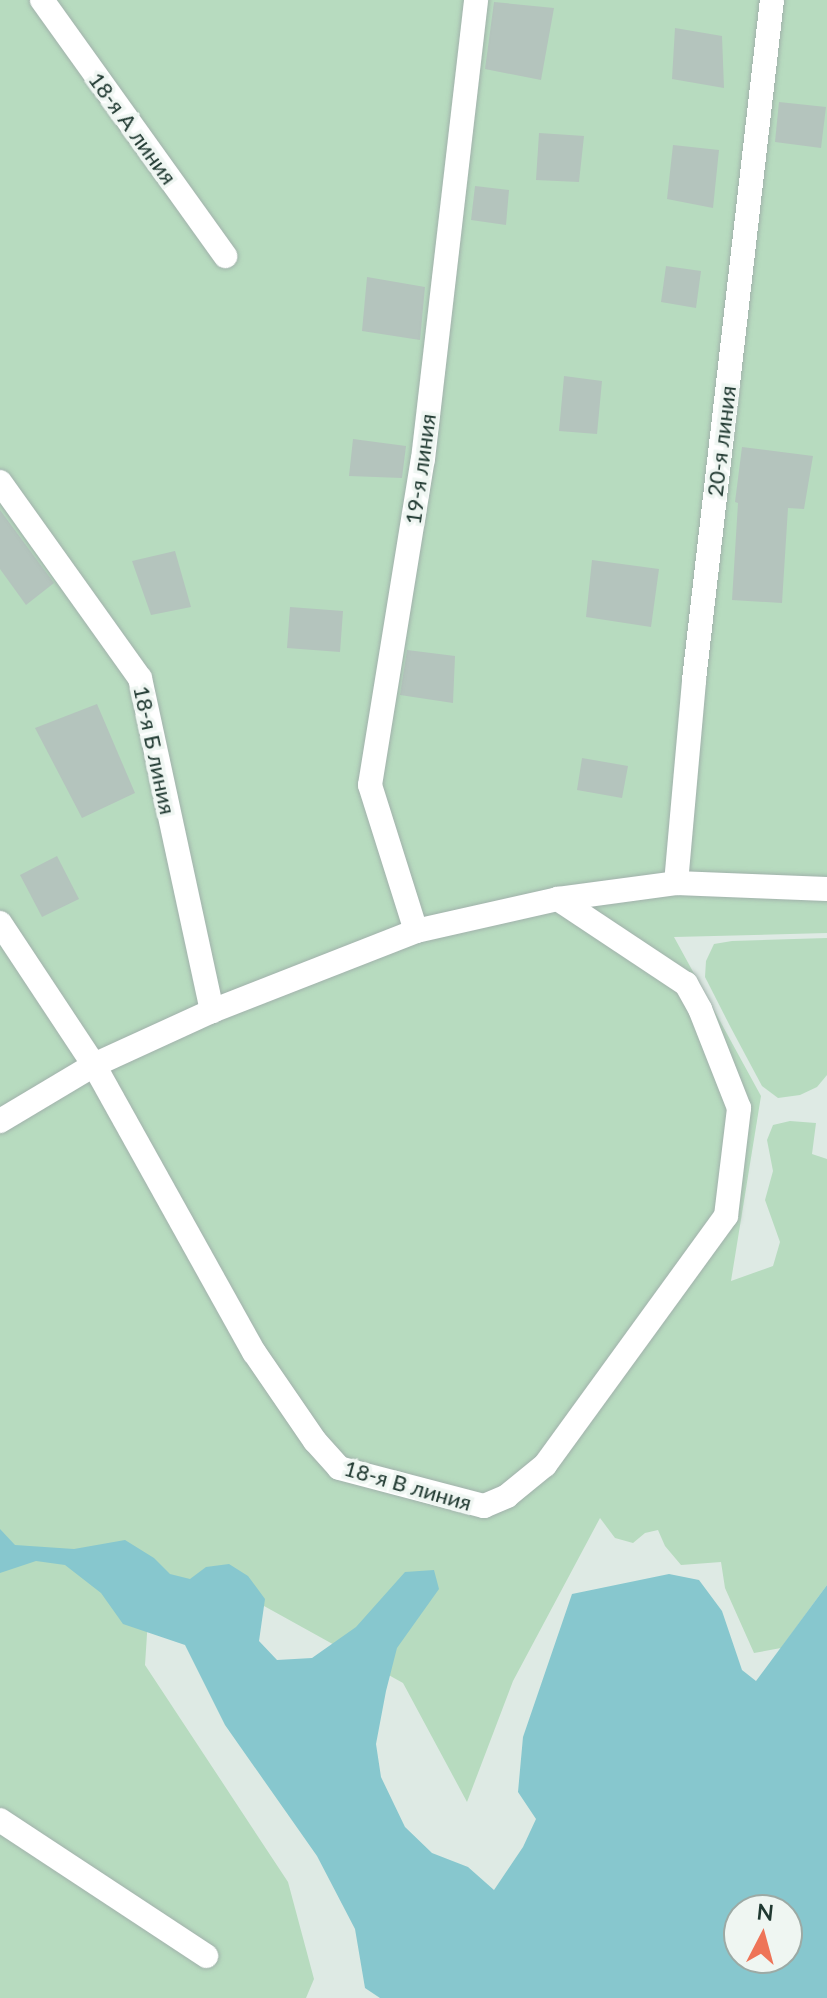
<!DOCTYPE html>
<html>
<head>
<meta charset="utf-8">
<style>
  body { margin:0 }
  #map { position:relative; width:827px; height:1998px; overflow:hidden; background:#deeae4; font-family:Lato,sans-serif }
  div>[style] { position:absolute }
  .green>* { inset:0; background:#b7dbbf }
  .water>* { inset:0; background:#87c7ce }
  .building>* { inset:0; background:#b4c4bd }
  .roads { filter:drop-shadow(0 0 2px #a1b1ab) drop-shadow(0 0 2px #a1b1ab) }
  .minor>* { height:24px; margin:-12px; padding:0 12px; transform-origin:12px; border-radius:12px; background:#fff }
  span { translate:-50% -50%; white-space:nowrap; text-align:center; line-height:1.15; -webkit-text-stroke:7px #eff6f2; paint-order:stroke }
  .street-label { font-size:22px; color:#203931 }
  .north { position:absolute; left:723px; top:1894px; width:80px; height:80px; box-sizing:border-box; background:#eff6f2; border:2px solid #9caaa5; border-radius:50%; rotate:6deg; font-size:22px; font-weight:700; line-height:32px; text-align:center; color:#203931 }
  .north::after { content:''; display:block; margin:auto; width:28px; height:36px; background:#ee7458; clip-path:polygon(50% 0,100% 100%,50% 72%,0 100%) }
</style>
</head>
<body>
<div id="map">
  <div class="green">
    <i style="clip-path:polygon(0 0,827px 0,827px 933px,674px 937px,761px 1096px,731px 1281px,773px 1266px,780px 1242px,765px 1200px,773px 1171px,767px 1140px,773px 1125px,790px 1121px,816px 1123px,812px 1154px,827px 1159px,827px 1585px,781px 1648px,754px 1653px,725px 1588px,721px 1562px,681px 1565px,665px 1546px,658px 1530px,645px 1533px,633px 1543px,615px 1538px,600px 1518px,513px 1681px,467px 1802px,403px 1683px,255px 1601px,151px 1572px,145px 1665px,288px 1882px,314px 1979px,306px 1998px,0 1998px)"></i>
    <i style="clip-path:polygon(827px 938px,827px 1075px,817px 1087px,800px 1095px,778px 1098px,762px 1086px,731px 1028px,705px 977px,706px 961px,714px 944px,732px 941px)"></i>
  </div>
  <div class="water">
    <i style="clip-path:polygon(evenodd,0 1529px,15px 1545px,74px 1549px,125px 1540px,154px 1558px,170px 1574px,190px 1579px,206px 1567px,229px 1564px,248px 1576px,265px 1599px,259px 1641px,277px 1660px,312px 1658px,356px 1627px,405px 1572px,434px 1570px,439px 1589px,397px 1648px,386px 1691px,376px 1744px,381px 1777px,405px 1827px,432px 1853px,468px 1867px,494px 1890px,523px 1847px,536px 1819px,518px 1792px,523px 1737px,572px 1594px,669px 1574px,699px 1580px,722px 1611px,742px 1670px,756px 1681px,827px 1585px,827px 1998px,380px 1998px,365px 1988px,355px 1929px,317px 1856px,225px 1725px,185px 1645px,123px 1624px,101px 1593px,65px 1565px,36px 1561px,0 1573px,0 1529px,739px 1910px,787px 1910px,787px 1958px,739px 1958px,739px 1910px)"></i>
  </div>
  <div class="building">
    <i style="clip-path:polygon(494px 2px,554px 8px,541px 80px,485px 69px)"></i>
    <i style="clip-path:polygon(675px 28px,722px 36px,724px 88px,672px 79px)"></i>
    <i style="clip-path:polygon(779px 102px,826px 107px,821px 148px,775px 142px)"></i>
    <i style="clip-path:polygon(539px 133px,584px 136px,579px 182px,536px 180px)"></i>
    <i style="clip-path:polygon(673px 145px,719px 150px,713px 208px,667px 199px)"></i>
    <i style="clip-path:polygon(475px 186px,509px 190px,506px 225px,471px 220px)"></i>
    <i style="clip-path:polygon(666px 266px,701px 271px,696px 308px,661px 302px)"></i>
    <i style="clip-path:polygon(367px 277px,425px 287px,420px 340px,362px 331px)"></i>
    <i style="clip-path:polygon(564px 376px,602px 381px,597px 434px,559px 431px)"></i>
    <i style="clip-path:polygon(353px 439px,406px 446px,402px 478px,349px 476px)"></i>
    <i style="clip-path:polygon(742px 447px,813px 456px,804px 509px,788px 508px,782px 603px,732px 600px,738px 503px,735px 502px)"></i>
    <i style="clip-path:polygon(0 510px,54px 583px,26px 605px,0 569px)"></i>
    <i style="clip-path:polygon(175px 551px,191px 607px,151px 615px,132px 561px)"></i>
    <i style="clip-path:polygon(592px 560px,659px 569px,651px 627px,586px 617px)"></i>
    <i style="clip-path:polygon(290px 607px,343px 611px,340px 652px,287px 648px)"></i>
    <i style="clip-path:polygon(407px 650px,455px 656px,453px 703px,400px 695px)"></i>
    <i style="clip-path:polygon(97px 704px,135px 793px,82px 818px,35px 728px)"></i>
    <i style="clip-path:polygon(582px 758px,628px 766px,622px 798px,577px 790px)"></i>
    <i style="clip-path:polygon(57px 856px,79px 899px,42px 917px,20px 875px)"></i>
  </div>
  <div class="roads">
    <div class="minor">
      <i style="left:42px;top:0;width:315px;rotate:54.4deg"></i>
      <i style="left:0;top:482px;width:241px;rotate:54.5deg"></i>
      <i style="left:140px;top:678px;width:341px;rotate:77.8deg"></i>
      <i style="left:676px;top:883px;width:204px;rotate:-84.9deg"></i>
      <i style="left:694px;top:680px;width:684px;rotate:-83.46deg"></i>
      <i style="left:0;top:923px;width:170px;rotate:56.5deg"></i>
      <i style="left:94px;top:1065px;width:329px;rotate:60.9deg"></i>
      <i style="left:254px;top:1352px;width:108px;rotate:55.6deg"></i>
      <i style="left:315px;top:1441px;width:36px;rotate:48deg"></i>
      <i style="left:339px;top:1468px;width:150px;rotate:14.7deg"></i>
      <i style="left:484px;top:1506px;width:25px;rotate:-23deg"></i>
      <i style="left:507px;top:1496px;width:49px;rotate:-39.2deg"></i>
      <i style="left:545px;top:1465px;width:308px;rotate:-54deg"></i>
      <i style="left:726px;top:1216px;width:109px;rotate:-83.1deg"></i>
      <i style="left:739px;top:1108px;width:106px;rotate:-111.5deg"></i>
      <i style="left:700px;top:1009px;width:29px;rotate:-119deg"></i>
      <i style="left:686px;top:984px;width:154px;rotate:-146.4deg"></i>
      <i style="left:416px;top:931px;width:153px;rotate:-107.5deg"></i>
      <i style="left:370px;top:785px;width:330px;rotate:-80.8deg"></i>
      <i style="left:423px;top:459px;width:462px;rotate:-83.4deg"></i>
      <i style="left:0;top:1121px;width:109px;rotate:-30.8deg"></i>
      <i style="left:94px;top:1065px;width:130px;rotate:-24.6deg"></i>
      <i style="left:212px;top:1011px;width:219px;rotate:-21.4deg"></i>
      <i style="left:416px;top:931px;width:146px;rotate:-12.7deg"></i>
      <i style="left:558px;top:899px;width:119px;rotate:-7.7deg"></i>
      <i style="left:676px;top:883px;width:151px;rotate:2.3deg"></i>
      <i style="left:0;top:1820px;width:247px;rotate:33.4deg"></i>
    </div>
  </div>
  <div class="street-label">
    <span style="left:133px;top:128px;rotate:54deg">18-я А линия</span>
    <span style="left:721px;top:441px;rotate:-83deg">20-я линия</span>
    <span style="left:420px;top:469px;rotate:-82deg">19-я линия</span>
    <span style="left:155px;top:750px;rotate:78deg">18-я Б линия</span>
    <span style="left:408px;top:1485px;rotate:16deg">18-я В линия</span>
  </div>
  <div class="north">N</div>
</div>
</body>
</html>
